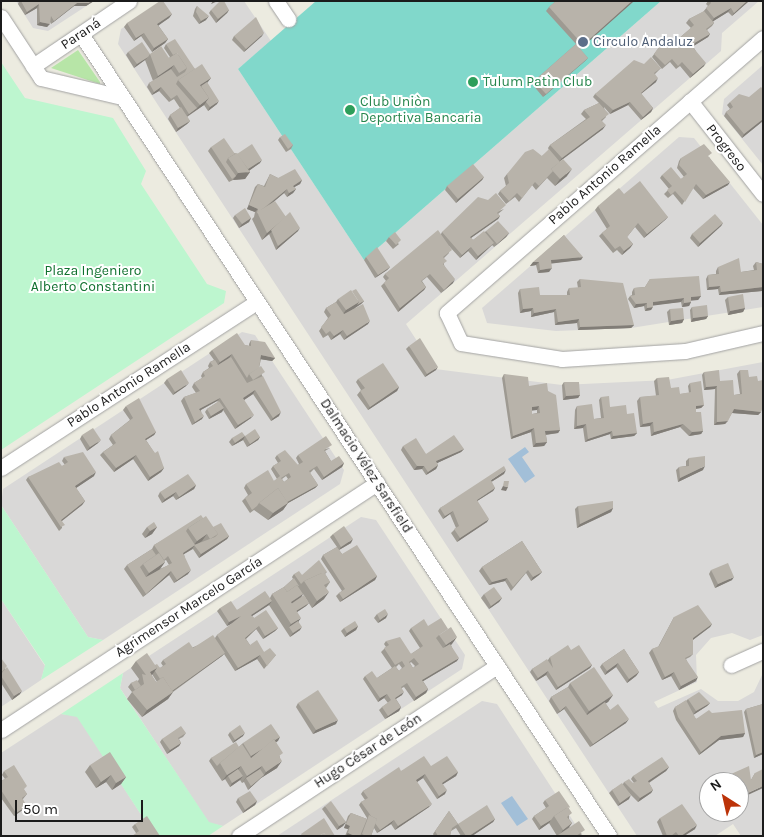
<!DOCTYPE html>
<html>
<head>
<meta charset="utf-8">
<style>
  body { margin:0 }
  #map { position:relative; width:764px; height:837px; overflow:hidden; background:#ecebe0; font-family:Karla,sans-serif }
  div>[style] { position:absolute }
  .residential>* { inset:0; background:#d9d8d7 }
  .grass>* { inset:0; background:#b7e5a7 }
  .park>* { inset:0; background:#bdf6cf }
  .pitch>* { inset:0; background:#81d8cb }
  .water>* { inset:0; background:#a2bfd8 }
  .roads { filter:drop-shadow(0 0 1px #a2a2a2) drop-shadow(0 0 1px #a2a2a2) }
  .minor>* { height:15px; margin:-7.5px; padding:0 7.5px; transform-origin:7.5px; border-radius:7.5px; background:#fff }
  .wall>* { inset:0; background:#9e9a92 }
  .shaded-wall>* { inset:0; background:#817d77 }
  .building>* { inset:0; background:#b8b3aa }
  .dots>* { width:14px; height:14px; translate:-50% -50%; box-sizing:border-box; border:2px solid #fff; border-radius:50% }
  span { translate:-50% -50%; white-space:nowrap; text-align:center; line-height:1.15; -webkit-text-stroke:4px #fff; paint-order:stroke }
  .street-label { font-size:14px; color:#1b1b1b }
  .service-label { font-size:14px; color:#4e5e75 }
  .left { translate:0 -50%; text-align:left }
  .leisure-label { font-size:14px; color:#27864d }
  .park-label { font-size:14px; color:#10712f }
  .frame { position:absolute; inset:0; border:2px solid #1b1b1b; pointer-events:none }
  .north { position:absolute; left:699px; top:772px; width:50px; height:50px; box-sizing:border-box; background:#fff; border:1px solid #a4a4a4; border-radius:50%; rotate:325deg; font-size:14px; font-weight:700; line-height:20px; text-align:center; color:#1b1b1b }
  .north::after { content:''; display:block; margin:auto; width:18px; height:22px; background:#bc3309; clip-path:polygon(50% 0,100% 100%,50% 72%,0 100%) }
  .scale { position:absolute; left:15px; top:800px; width:128px; height:22px; box-sizing:border-box; border:2px solid #1b1b1b; border-top:0; padding-left:6px; font-size:15px; line-height:18px; white-space:nowrap; color:#1b1b1b; -webkit-text-stroke:4px #fff; paint-order:stroke }
</style>
</head>
<body>
<div id="map">
  <div class="residential">
    <i style="clip-path:polygon(16px 1px,94px 1px,48px 31px,33px 28px)"></i>
    <i style="clip-path:polygon(evenodd,163px 1px,244px 1px,271px 41px,238px 69px,364px 260px,661px 1px,759px 1px,722px 33px,721px 51px,406px 324px,435px 369px,562px 385px,667px 380px,763px 362px,763px 635px,750px 640px,732px 633px,711px 638px,696px 655px,697px 682px,654px 702px,658px 708px,701px 689px,718px 701px,738px 701px,754px 692px,763px 673px,763px 836px,741px 836px,733px 824px,715px 836px,637px 836px,118px 44px,121px 29px,163px 1px,709px 782px,739px 782px,739px 812px,709px 812px,709px 782px)"></i>
    <i style="clip-path:polygon(763px 65px,763px 165px,722px 114px,724px 99px)"></i>
    <i style="clip-path:polygon(679px 137px,694px 138px,763px 225px,763px 307px,631px 328px,556px 331px,487px 323px,482px 308px)"></i>
    <i style="clip-path:polygon(242px 332px,255px 335px,344px 470px,340px 484px,103px 640px,88px 637px,1px 505px,3px 489px)"></i>
    <i style="clip-path:polygon(361px 517px,376px 520px,465px 655px,462px 669px,223px 826px,209px 823px,120px 688px,123px 673px)"></i>
    <i style="clip-path:polygon(1px 599px,45px 666px,41px 680px,1px 707px)"></i>
    <i style="clip-path:polygon(482px 701px,497px 704px,583px 836px,277px 836px)"></i>
    <i style="clip-path:polygon(61px 714px,77px 716px,155px 836px,1px 836px,1px 753px)"></i>
  </div>
  <div class="grass">
    <i style="clip-path:polygon(78px 50px,100px 82px,100px 84px,51px 68px)"></i>
  </div>
  <div class="park">
    <i style="clip-path:polygon(1px 62px,25px 98px,113px 118px,146px 171px,141px 184px,207px 284px,226px 291px,224px 303px,1px 450px)"></i>
    <i style="clip-path:polygon(1px 505px,88px 637px,103px 640px,41px 680px,45px 665px,1px 599px)"></i>
    <i style="clip-path:polygon(123px 673px,120px 688px,127px 699px,209px 822px,223px 826px,208px 836px,155px 836px,77px 717px,61px 714px)"></i>
  </div>
  <div class="pitch">
    <i style="clip-path:polygon(316px 1px,661px 1px,364px 260px,238px 69px)"></i>
  </div>
  <div class="water">
    <i style="clip-path:polygon(525px 447px,529px 452px,522px 457px,535px 476px,525px 483px,508px 459px)"></i>
    <i style="clip-path:polygon(512px 796px,528px 819px,517px 826px,501px 803px)"></i>
  </div>
  <div class="roads">
    <div class="minor">
      <i style="left:276px;top:1px;width:22px;rotate:56deg"></i>
      <i style="left:1px;top:17px;width:73px;rotate:56.7deg"></i>
      <i style="left:41px;top:78px;width:83px;rotate:13.2deg"></i>
      <i style="left:81px;top:34px;width:960px;rotate:56.64deg"></i>
      <i style="left:763px;top:38px;width:419px;rotate:139deg"></i>
      <i style="left:447px;top:313px;width:33px;rotate:65deg"></i>
      <i style="left:461px;top:343px;width:102px;rotate:9deg"></i>
      <i style="left:562px;top:359px;width:123px;rotate:-3.7deg"></i>
      <i style="left:685px;top:351px;width:80px;rotate:-13deg"></i>
      <i style="left:33px;top:66px;width:116px;rotate:-34.1deg"></i>
      <i style="left:690px;top:101px;width:118px;rotate:51.9deg"></i>
      <i style="left:1px;top:468px;width:305px;rotate:-33deg"></i>
      <i style="left:731px;top:665px;width:35px;rotate:-24deg"></i>
      <i style="left:1px;top:730px;width:450px;rotate:-33.3deg"></i>
      <i style="left:239px;top:836px;width:309px;rotate:-33.4deg"></i>
    </div>
  </div>
  <div class="wall">
    <i style="clip-path:polygon(19px 1px,94px 1px,86px 6px,74px 6px,51px 24px,50px 22px,47px 27px,37px 25px,37px 8px,25px 15px,18px 4px)"></i>
    <i style="clip-path:polygon(556px 1px,634px 1px,580px 49px,588px 58px,585px 61px,543px 97px,532px 84px,534px 81px,576px 44px,546px 11px,549px 7px)"></i>
    <i style="clip-path:polygon(708px 1px,749px 1px,732px 16px,728px 12px,713px 21px,714px 23px,712px 26px,707px 30px,710px 34px,708px 37px,693px 46px,704px 66px,690px 78px,680px 66px,676px 69px,670px 62px,662px 69px,652px 57px,665px 39px,671px 45px,691px 28px,686px 23px,689px 19px,703px 12px,708px 6px,706px 4px)"></i>
    <i style="clip-path:polygon(197px 6px,206px 20px,199px 24px,193px 16px,195px 9px)"></i>
    <i style="clip-path:polygon(211px 10px,229px 10px,227px 13px,216px 23px,209px 13px)"></i>
    <i style="clip-path:polygon(172px 14px,169px 18px,158px 25px,168px 39px,165px 43px,152px 52px,141px 36px,134px 41px,124px 27px,127px 23px)"></i>
    <i style="clip-path:polygon(234px 36px,262px 36px,244px 52px,232px 40px)"></i>
    <i style="clip-path:polygon(166px 44px,195px 69px,211px 78px,207px 83px,217px 104px,208px 111px,204px 105px,187px 117px,190px 121px,187px 124px,176px 132px,168px 119px,170px 115px,180px 108px,174px 99px,169px 102px,159px 91px,152px 95px,147px 87px,149px 83px,153px 81px,145px 60px,134px 68px,126px 55px,128px 52px,150px 54px,169px 58px,170px 57px,164px 48px)"></i>
    <i style="clip-path:polygon(644px 64px,661px 68px,655px 74px,656px 82px,641px 94px,653px 108px,651px 112px,641px 120px,628px 105px,610px 114px,604px 107px,606px 117px,602px 121px,603px 129px,560px 161px,567px 176px,555px 186px,547px 178px,536px 190px,532px 185px,519px 202px,515px 197px,506px 204px,498px 194px,500px 191px,506px 186px,504px 178px,507px 174px,542px 156px,549px 150px,548px 148px,550px 145px,586px 119px,581px 114px,584px 110px,599px 103px,593px 97px,595px 94px)"></i>
    <i style="clip-path:polygon(730px 102px,763px 121px,742px 138px,724px 116px,726px 112px,730px 109px,727px 105px)"></i>
    <i style="clip-path:polygon(280px 137px,293px 145px,291px 149px,286px 152px,278px 140px)"></i>
    <i style="clip-path:polygon(211px 147px,238px 154px,260px 163px,249px 170px,250px 172px,245px 179px,233px 180px,229px 182px,208px 151px)"></i>
    <i style="clip-path:polygon(709px 157px,728px 185px,703px 199px,693px 188px,682px 205px,673px 194px,668px 198px,664px 194px,669px 189px,660px 178px,662px 175px,681px 179px,684px 177px,677px 168px,679px 161px,681px 158px)"></i>
    <i style="clip-path:polygon(270px 174px,278px 178px,302px 180px,300px 184px,294px 187px,296px 189px,293px 193px,287px 197px,284px 193px,272px 203px,285px 216px,298px 231px,276px 250px,269px 234px,262px 240px,252px 219px,254px 217px,255px 212px,247px 209px,255px 187px,258px 184px,264px 186px)"></i>
    <i style="clip-path:polygon(484px 177px,482px 180px,456px 203px,445px 190px,447px 186px)"></i>
    <i style="clip-path:polygon(624px 194px,668px 217px,665px 220px,644px 238px,635px 227px,627px 237px,633px 244px,630px 248px,622px 255px,617px 250px,613px 253px,599px 236px,602px 233px,607px 229px,595px 210px,598px 206px)"></i>
    <i style="clip-path:polygon(504px 209px,498px 214px,500px 216px,498px 219px,471px 238px,473px 240px,485px 232px,486px 231px,509px 233px,506px 237px,494px 247px,492px 245px,476px 260px,468px 251px,460px 258px,449px 246px,449px 253px,444px 258px,444px 265px,453px 283px,441px 293px,427px 277px,422px 281px,426px 287px,424px 290px,398px 312px,381px 286px,386px 281px,383px 277px,385px 274px,441px 234px,442px 232px)"></i>
    <i style="clip-path:polygon(235px 215px,251px 218px,249px 222px,239px 228px,233px 218px)"></i>
    <i style="clip-path:polygon(723px 223px,721px 226px,698px 247px,690px 238px,692px 234px)"></i>
    <i style="clip-path:polygon(564px 235px,581px 260px,551px 263px,549px 272px,538px 273px,536px 265px,530px 266px)"></i>
    <i style="clip-path:polygon(389px 237px,399px 244px,393px 249px,386px 241px)"></i>
    <i style="clip-path:polygon(366px 257px,390px 267px,387px 270px,375px 278px,364px 260px)"></i>
    <i style="clip-path:polygon(756px 262px,763px 264px,762px 291px,719px 295px,718px 289px,707px 290px,706px 279px,708px 275px,716px 274px,716px 271px,718px 267px,741px 272px,754px 270px,753px 266px)"></i>
    <i style="clip-path:polygon(580px 279px,634px 325px,631px 328px,578px 330px,577px 323px,555px 325px,554px 312px,531px 317px,531px 311px,520px 313px,518px 293px,520px 289px,540px 295px,567px 295px,567px 292px,569px 288px,578px 288px,577px 282px)"></i>
    <i style="clip-path:polygon(650px 279px,701px 296px,698px 300px,691px 300px,691px 302px,689px 306px,682px 307px,681px 302px,653px 305px,651px 310px,645px 311px,644px 306px,634px 308px,628px 299px,630px 296px,632px 295px,632px 292px,634px 288px,645px 287px)"></i>
    <i style="clip-path:polygon(728px 297px,745px 308px,743px 312px,728px 315px,725px 300px)"></i>
    <i style="clip-path:polygon(338px 299px,364px 301px,361px 304px,355px 308px,368px 324px,344px 340px,340px 334px,331px 340px,328px 335px,323px 338px,319px 331px,328px 318px,324px 312px,326px 308px,336px 302px)"></i>
    <i style="clip-path:polygon(692px 307px,708px 316px,706px 319px,691px 322px,690px 310px)"></i>
    <i style="clip-path:polygon(670px 309px,684px 319px,682px 323px,669px 325px,667px 312px)"></i>
    <i style="clip-path:polygon(251px 340px,275px 358px,272px 361px,261px 359px,259px 368px,279px 416px,271px 421px,253px 394px,244px 400px,251px 418px,235px 429px,223px 410px,222px 412px,209px 419px,205px 412px,207px 409px,218px 402px,217px 401px,201px 410px,202px 419px,192px 425px,181px 401px,184px 397px,196px 393px,192px 387px,194px 383px,202px 378px,201px 376px,203px 372px,209px 368px,208px 366px,210px 362px,214px 360px,209px 353px,212px 350px,245px 345px,249px 346px,249px 344px)"></i>
    <i style="clip-path:polygon(409px 346px,436px 370px,425px 377px,406px 349px)"></i>
    <i style="clip-path:polygon(740px 370px,749px 377px,761px 412px,758px 415px,732px 413px,725px 424px,714px 425px,715px 389px,704px 390px,702px 375px,704px 372px,720px 381px,734px 395px,740px 394px,737px 374px)"></i>
    <i style="clip-path:polygon(evenodd,504px 374px,529px 386px,548px 391px,560px 430px,558px 433px,546px 435px,547px 442px,544px 446px,533px 447px,531px 432px,511px 439px,502px 378px,504px 374px,532px 410px,537px 410px,537px 413px,532px 414px,532px 410px)"></i>
    <i style="clip-path:polygon(657px 378px,671px 388px,680px 394px,689px 393px,688px 386px,690px 383px,704px 405px,701px 408px,696px 409px,696px 412px,703px 431px,701px 434px,689px 436px,680px 427px,651px 436px,650px 426px,640px 427px,637px 401px,640px 397px,656px 396px,654px 381px)"></i>
    <i style="clip-path:polygon(167px 379px,186px 386px,173px 395px,164px 383px)"></i>
    <i style="clip-path:polygon(358px 379px,399px 387px,397px 391px,368px 410px,357px 395px,361px 390px,356px 382px)"></i>
    <i style="clip-path:polygon(564px 382px,580px 395px,578px 398px,563px 400px,562px 385px)"></i>
    <i style="clip-path:polygon(601px 397px,610px 407px,627px 414px,637px 433px,634px 436px,611px 439px,610px 434px,585px 442px,583px 428px,574px 429px,575px 410px,577px 406px,594px 419px,601px 418px,599px 400px)"></i>
    <i style="clip-path:polygon(126px 406px,156px 432px,154px 435px,146px 440px,164px 468px,161px 472px,148px 481px,133px 459px,114px 472px,100px 455px,103px 452px,113px 445px,109px 439px,111px 435px,130px 420px,123px 410px)"></i>
    <i style="clip-path:polygon(82px 435px,98px 443px,87px 451px,80px 439px)"></i>
    <i style="clip-path:polygon(245px 436px,260px 437px,258px 440px,247px 447px,243px 440px,232px 446px,229px 442px,232px 438px)"></i>
    <i style="clip-path:polygon(403px 446px,426px 454px,464px 449px,461px 452px,437px 463px,438px 465px,436px 469px,426px 475px,422px 469px,414px 470px,401px 450px)"></i>
    <i style="clip-path:polygon(evenodd,330px 448px,325px 451px,331px 461px,344px 463px,342px 467px,322px 480px,314px 469px,310px 473px,318px 485px,315px 488px,288px 503px,283px 510px,268px 520px,254px 510px,250px 513px,242px 501px,248px 495px,244px 488px,246px 484px,274px 481px,277px 479px,271px 469px,273px 466px,278px 463px,275px 458px,277px 455px,298px 465px,299px 464px,296px 458px,298px 455px,330px 448px,286px 476px,288px 479px,284px 482px,282px 479px,286px 476px)"></i>
    <i style="clip-path:polygon(64px 457px,94px 476px,76px 488px,85px 501px,82px 505px,62px 521px,62px 528px,59px 531px,26px 480px,28px 477px,62px 466px,65px 465px,62px 461px)"></i>
    <i style="clip-path:polygon(689px 458px,703px 470px,678px 482px,676px 470px,679px 467px,686px 466px,686px 461px)"></i>
    <i style="clip-path:polygon(504px 474px,491px 482px,495px 488px,493px 491px,477px 501px,487px 522px,457px 542px,451px 533px,456px 528px,450px 514px,443px 519px,438px 511px,440px 508px)"></i>
    <i style="clip-path:polygon(196px 485px,194px 489px,176px 500px,173px 496px,162px 503px,158px 496px,160px 492px)"></i>
    <i style="clip-path:polygon(578px 506px,613px 508px,611px 512px,577px 528px,575px 509px)"></i>
    <i style="clip-path:polygon(evenodd,203px 518px,213px 527px,229px 536px,227px 539px,199px 558px,193px 549px,184px 554px,188px 574px,174px 583px,169px 575px,143px 597px,124px 569px,127px 565px,152px 549px,154px 545px,203px 518px,166px 560px,169px 565px,160px 569px,165px 562px,164px 561px,166px 560px)"></i>
    <i style="clip-path:polygon(147px 527px,157px 527px,152px 534px,145px 538px,142px 534px)"></i>
    <i style="clip-path:polygon(333px 534px,351px 543px,339px 550px,342px 554px,377px 576px,375px 580px,340px 602px,336px 596px,339px 593px,342px 591px,321px 559px,323px 555px,337px 547px,330px 537px)"></i>
    <i style="clip-path:polygon(522px 541px,542px 572px,539px 575px,531px 581px,526px 573px,511px 591px,505px 581px,489px 585px,479px 571px,482px 567px)"></i>
    <i style="clip-path:polygon(711px 570px,732px 580px,715px 588px,709px 574px)"></i>
    <i style="clip-path:polygon(evenodd,327px 572px,325px 574px,330px 582px,326px 588px,324px 599px,312px 608px,303px 594px,301px 597px,309px 603px,306px 606px,297px 612px,300px 630px,290px 637px,269px 605px,252px 616px,254px 618px,278px 628px,275px 631px,263px 639px,256px 629px,246px 639px,250px 645px,264px 652px,276px 655px,264px 669px,257px 659px,235px 671px,224px 654px,222px 656px,173px 692px,168px 699px,142px 717px,127px 699px,132px 692px,128px 687px,131px 683px,138px 681px,139px 679px,131px 668px,136px 661px,155px 665px,160px 668px,163px 666px,161px 663px,163px 660px,215px 638px,217px 635px,233px 623px,227px 626px,217px 611px,220px 608px,237px 610px,270px 598px,272px 594px,284px 587px,293px 579px,292px 577px,294px 574px,302px 575px,327px 572px,152px 674px,157px 682px,156px 682px,151px 675px,152px 674px)"></i>
    <i style="clip-path:polygon(484px 594px,502px 598px,499px 602px,489px 609px,481px 598px)"></i>
    <i style="clip-path:polygon(377px 614px,386px 618px,378px 623px,374px 618px)"></i>
    <i style="clip-path:polygon(674px 617px,712px 624px,710px 627px,693px 640px,693px 654px,690px 657px,686px 659px,696px 681px,679px 690px,671px 676px,662px 680px,649px 653px,652px 649px,658px 647px)"></i>
    <i style="clip-path:polygon(358px 626px,356px 630px,345px 637px,341px 631px,344px 628px)"></i>
    <i style="clip-path:polygon(evenodd,428px 626px,452px 644px,451px 645px,457px 661px,423px 681px,428px 689px,426px 693px,414px 701px,404px 687px,402px 688px,402px 695px,396px 699px,401px 707px,399px 711px,385px 719px,379px 710px,382px 707px,388px 703px,384px 698px,378px 702px,363px 679px,365px 676px,377px 678px,392px 668px,381px 652px,386px 647px,384px 644px,386px 641px,411px 654px,420px 648px,409px 631px,411px 628px,428px 626px,411px 662px,415px 666px,413px 668px,410px 663px,411px 662px,428px 626px,399px 664px,402px 668px,399px 671px,396px 667px,399px 664px)"></i>
    <i style="clip-path:polygon(624px 649px,639px 672px,636px 676px,627px 683px,616px 667px,605px 675px,600px 667px,602px 664px)"></i>
    <i style="clip-path:polygon(571px 650px,592px 665px,590px 668px,556px 690px,546px 675px,536px 681px,530px 672px,532px 669px,548px 660px,550px 657px)"></i>
    <i style="clip-path:polygon(1px 658px,5px 669px,20px 694px,12px 700px,1px 683px)"></i>
    <i style="clip-path:polygon(570px 683px,613px 695px,608px 702px,605px 703px,610px 710px,626px 723px,590px 747px,564px 709px,557px 714px,549px 701px,551px 697px,568px 687px)"></i>
    <i style="clip-path:polygon(688px 699px,710px 703px,707px 706px,693px 715px,696px 719px,712px 713px,745px 733px,743px 737px,719px 740px,699px 755px,676px 720px,673px 711px,675px 707px,686px 701px)"></i>
    <i style="clip-path:polygon(298px 703px,336px 724px,313px 734px,296px 707px)"></i>
    <i style="clip-path:polygon(763px 704px,763px 754px,754px 758px,744px 712px,746px 709px)"></i>
    <i style="clip-path:polygon(230px 732px,243px 736px,233px 743px,228px 735px)"></i>
    <i style="clip-path:polygon(186px 733px,183px 737px,179px 739px,181px 743px,179px 746px,167px 754px,160px 742px,162px 739px)"></i>
    <i style="clip-path:polygon(280px 737px,276px 742px,280px 758px,277px 768px,261px 778px,248px 790px,244px 782px,242px 783px,240px 780px,230px 787px,225px 779px,222px 781px,209px 761px,211px 758px,239px 747px,243px 743px)"></i>
    <i style="clip-path:polygon(90px 765px,126px 777px,121px 784px,112px 790px,106px 782px,96px 788px,85px 772px)"></i>
    <i style="clip-path:polygon(431px 766px,458px 772px,456px 776px,443px 784px,445px 794px,437px 799px,423px 778px,417px 782px,429px 807px,395px 830px,391px 824px,377px 833px,374px 828px,371px 836px,345px 836px,348px 829px,344px 828px,348px 816px,351px 813px,367px 819px,367px 818px,359px 805px,361px 802px,365px 800px,361px 794px,363px 791px,401px 771px)"></i>
    <i style="clip-path:polygon(669px 767px,666px 771px,649px 783px,653px 790px,651px 793px,638px 802px,629px 793px,629px 799px,618px 806px,609px 793px,612px 790px,623px 784px,624px 782px,633px 783px,634px 783px,631px 779px,633px 776px)"></i>
    <i style="clip-path:polygon(4px 771px,24px 790px,27px 794px,23px 799px,24px 809px,14px 816px,1px 798px,1px 781px,5px 779px,2px 775px)"></i>
    <i style="clip-path:polygon(755px 773px,763px 788px,739px 782px,720px 782px,719px 781px,722px 778px,751px 780px)"></i>
    <i style="clip-path:polygon(238px 798px,257px 801px,255px 805px,243px 813px,236px 802px)"></i>
    <i style="clip-path:polygon(545px 800px,569px 808px,569px 819px,572px 823px,569px 827px,582px 834px,579px 836px,557px 836px,549px 823px,539px 830px,532px 819px,534px 816px,546px 808px,543px 803px)"></i>
    <i style="clip-path:polygon(325px 806px,346px 822px,343px 826px,337px 830px,322px 809px)"></i>
    <i style="clip-path:polygon(449px 811px,458px 824px,495px 819px,493px 822px,472px 836px,461px 836px,456px 828px,451px 831px,450px 836px,434px 836px,433px 834px)"></i>
    <i style="clip-path:polygon(660px 818px,695px 829px,684px 836px,663px 836px,657px 822px)"></i>
    <i style="clip-path:polygon(135px 824px,160px 836px,136px 833px,132px 827px)"></i>
  </div>
  <div class="shaded-wall">
    <i style="clip-path:polygon(94px 1px,86px 6px,74px 6px,51px 24px,54px 21px,77px 3px)"></i>
    <i style="clip-path:polygon(213px 1px,218px 1px,211px 4px)"></i>
    <i style="clip-path:polygon(632px 1px,634px 1px,580px 49px,583px 45px)"></i>
    <i style="clip-path:polygon(747px 1px,749px 1px,732px 16px,734px 13px)"></i>
    <i style="clip-path:polygon(39px 4px,37px 8px,25px 15px,27px 12px)"></i>
    <i style="clip-path:polygon(731px 8px,728px 12px,712px 22px,714px 18px)"></i>
    <i style="clip-path:polygon(229px 10px,227px 13px,216px 23px,218px 19px)"></i>
    <i style="clip-path:polygon(172px 14px,169px 18px,155px 28px,157px 24px)"></i>
    <i style="clip-path:polygon(209px 16px,206px 20px,199px 24px,201px 21px)"></i>
    <i style="clip-path:polygon(40px 22px,50px 24px,47px 27px,37px 25px)"></i>
    <i style="clip-path:polygon(144px 33px,141px 36px,134px 41px,136px 38px)"></i>
    <i style="clip-path:polygon(264px 33px,262px 36px,244px 52px,246px 49px)"></i>
    <i style="clip-path:polygon(710px 34px,708px 37px,689px 49px,691px 45px)"></i>
    <i style="clip-path:polygon(168px 39px,165px 43px,152px 52px,154px 48px)"></i>
    <i style="clip-path:polygon(148px 57px,145px 60px,134px 68px,137px 64px)"></i>
    <i style="clip-path:polygon(588px 58px,585px 61px,543px 97px,546px 94px)"></i>
    <i style="clip-path:polygon(706px 63px,704px 66px,690px 78px,693px 74px)"></i>
    <i style="clip-path:polygon(174px 65px,169px 72px,153px 82px,158px 76px)"></i>
    <i style="clip-path:polygon(211px 78px,206px 84px,198px 90px,200px 85px)"></i>
    <i style="clip-path:polygon(658px 78px,656px 82px,638px 96px,641px 93px)"></i>
    <i style="clip-path:polygon(161px 87px,159px 91px,152px 95px,154px 92px)"></i>
    <i style="clip-path:polygon(209px 98px,204px 105px,186px 117px,189px 114px,197px 108px,200px 105px)"></i>
    <i style="clip-path:polygon(219px 101px,217px 104px,208px 111px,210px 107px)"></i>
    <i style="clip-path:polygon(630px 102px,628px 105px,610px 114px,613px 110px)"></i>
    <i style="clip-path:polygon(653px 108px,651px 112px,641px 120px,643px 117px)"></i>
    <i style="clip-path:polygon(763px 119px,763px 121px,742px 138px,744px 134px)"></i>
    <i style="clip-path:polygon(190px 121px,187px 124px,176px 132px,178px 128px)"></i>
    <i style="clip-path:polygon(606px 125px,603px 129px,559px 162px,562px 158px)"></i>
    <i style="clip-path:polygon(262px 160px,260px 163px,246px 173px,250px 172px,245px 179px,233px 180px,238px 173px,245px 171px)"></i>
    <i style="clip-path:polygon(572px 169px,567px 176px,555px 186px,560px 179px)"></i>
    <i style="clip-path:polygon(484px 177px,482px 180px,456px 203px,458px 199px)"></i>
    <i style="clip-path:polygon(302px 180px,300px 184px,291px 189px,293px 186px)"></i>
    <i style="clip-path:polygon(730px 182px,728px 185px,703px 199px,706px 195px)"></i>
    <i style="clip-path:polygon(287px 189px,284px 193px,258px 215px,258px 214px)"></i>
    <i style="clip-path:polygon(296px 189px,293px 193px,287px 197px,289px 193px)"></i>
    <i style="clip-path:polygon(249px 205px,258px 209px,255px 212px,247px 209px)"></i>
    <i style="clip-path:polygon(500px 216px,498px 219px,468px 240px,470px 237px)"></i>
    <i style="clip-path:polygon(286px 217px,281px 224px,262px 240px,267px 233px)"></i>
    <i style="clip-path:polygon(668px 217px,665px 220px,644px 238px,647px 234px)"></i>
    <i style="clip-path:polygon(251px 218px,249px 222px,239px 228px,242px 224px)"></i>
    <i style="clip-path:polygon(723px 223px,721px 226px,698px 247px,700px 243px)"></i>
    <i style="clip-path:polygon(300px 228px,298px 231px,276px 250px,278px 246px)"></i>
    <i style="clip-path:polygon(509px 233px,506px 237px,494px 247px,497px 244px)"></i>
    <i style="clip-path:polygon(494px 243px,491px 246px,476px 260px,478px 256px)"></i>
    <i style="clip-path:polygon(633px 244px,630px 248px,622px 255px,624px 251px)"></i>
    <i style="clip-path:polygon(471px 247px,468px 251px,460px 258px,462px 255px)"></i>
    <i style="clip-path:polygon(583px 257px,581px 260px,548px 264px,551px 260px)"></i>
    <i style="clip-path:polygon(533px 262px,539px 262px,536px 265px,530px 266px)"></i>
    <i style="clip-path:polygon(390px 267px,387px 270px,375px 278px,378px 275px)"></i>
    <i style="clip-path:polygon(552px 268px,549px 272px,538px 273px,540px 270px)"></i>
    <i style="clip-path:polygon(455px 279px,453px 283px,441px 293px)"></i>
    <i style="clip-path:polygon(720px 286px,718px 289px,707px 290px,709px 287px)"></i>
    <i style="clip-path:polygon(426px 287px,424px 290px,398px 312px,400px 308px)"></i>
    <i style="clip-path:polygon(763px 287px,762px 291px,719px 295px,721px 292px)"></i>
    <i style="clip-path:polygon(701px 296px,698px 300px,688px 301px,691px 297px)"></i>
    <i style="clip-path:polygon(684px 298px,681px 302px,650px 306px,653px 302px)"></i>
    <i style="clip-path:polygon(364px 301px,361px 304px,341px 317px,346px 310px,359px 302px)"></i>
    <i style="clip-path:polygon(691px 302px,689px 306px,682px 307px,684px 303px)"></i>
    <i style="clip-path:polygon(647px 303px,644px 306px,634px 308px,636px 304px)"></i>
    <i style="clip-path:polygon(653px 307px,651px 310px,645px 311px,647px 308px)"></i>
    <i style="clip-path:polygon(533px 308px,531px 311px,520px 313px,523px 309px)"></i>
    <i style="clip-path:polygon(745px 308px,743px 312px,728px 315px,730px 311px)"></i>
    <i style="clip-path:polygon(556px 309px,554px 312px,531px 317px,534px 313px)"></i>
    <i style="clip-path:polygon(708px 316px,706px 319px,691px 322px,693px 318px)"></i>
    <i style="clip-path:polygon(579px 319px,577px 323px,555px 325px,558px 322px)"></i>
    <i style="clip-path:polygon(684px 319px,682px 323px,669px 325px,671px 321px)"></i>
    <i style="clip-path:polygon(370px 321px,368px 324px,344px 340px,347px 336px)"></i>
    <i style="clip-path:polygon(634px 325px,631px 328px,578px 330px,580px 327px)"></i>
    <i style="clip-path:polygon(343px 330px,340px 334px,331px 340px,334px 336px)"></i>
    <i style="clip-path:polygon(232px 354px,229px 358px,217px 366px,220px 362px)"></i>
    <i style="clip-path:polygon(261px 355px,275px 358px,272px 361px,259px 359px)"></i>
    <i style="clip-path:polygon(438px 367px,436px 370px,425px 377px,427px 374px)"></i>
    <i style="clip-path:polygon(189px 383px,186px 386px,173px 395px,175px 392px)"></i>
    <i style="clip-path:polygon(717px 386px,715px 389px,704px 390px,706px 387px)"></i>
    <i style="clip-path:polygon(399px 387px,397px 391px,368px 410px,370px 407px)"></i>
    <i style="clip-path:polygon(255px 390px,253px 394px,241px 402px,243px 398px)"></i>
    <i style="clip-path:polygon(580px 395px,578px 398px,563px 400px,566px 396px)"></i>
    <i style="clip-path:polygon(220px 398px,217px 401px,197px 412px,199px 409px)"></i>
    <i style="clip-path:polygon(704px 405px,701px 408px,693px 409px,696px 406px)"></i>
    <i style="clip-path:polygon(539px 406px,537px 410px,529px 411px,532px 407px)"></i>
    <i style="clip-path:polygon(224px 408px,222px 412px,209px 419px,211px 416px)"></i>
    <i style="clip-path:polygon(734px 409px,761px 412px,758px 415px,732px 413px)"></i>
    <i style="clip-path:polygon(281px 412px,279px 416px,271px 421px,273px 418px)"></i>
    <i style="clip-path:polygon(254px 415px,251px 418px,235px 429px,238px 425px)"></i>
    <i style="clip-path:polygon(204px 416px,202px 419px,192px 425px,195px 422px)"></i>
    <i style="clip-path:polygon(728px 421px,725px 424px,714px 425px,717px 422px)"></i>
    <i style="clip-path:polygon(653px 422px,650px 426px,640px 427px,643px 424px)"></i>
    <i style="clip-path:polygon(586px 424px,583px 428px,574px 429px,577px 426px)"></i>
    <i style="clip-path:polygon(683px 424px,680px 427px,651px 436px,654px 432px)"></i>
    <i style="clip-path:polygon(534px 428px,531px 432px,511px 439px,513px 436px)"></i>
    <i style="clip-path:polygon(560px 430px,558px 433px,543px 435px,545px 431px)"></i>
    <i style="clip-path:polygon(612px 431px,610px 434px,585px 442px,588px 439px)"></i>
    <i style="clip-path:polygon(703px 431px,701px 434px,689px 436px,692px 432px)"></i>
    <i style="clip-path:polygon(156px 432px,154px 435px,143px 442px,145px 439px)"></i>
    <i style="clip-path:polygon(637px 433px,634px 436px,611px 439px,613px 436px)"></i>
    <i style="clip-path:polygon(245px 436px,243px 440px,232px 446px,235px 443px)"></i>
    <i style="clip-path:polygon(260px 437px,258px 440px,247px 447px,250px 444px)"></i>
    <i style="clip-path:polygon(101px 440px,98px 443px,87px 451px,90px 447px)"></i>
    <i style="clip-path:polygon(547px 442px,544px 446px,533px 447px,536px 443px)"></i>
    <i style="clip-path:polygon(464px 449px,461px 452px,433px 465px,436px 461px)"></i>
    <i style="clip-path:polygon(136px 455px,133px 459px,114px 472px,116px 468px)"></i>
    <i style="clip-path:polygon(344px 463px,342px 467px,322px 480px,324px 477px)"></i>
    <i style="clip-path:polygon(438px 465px,436px 469px,426px 475px,428px 472px)"></i>
    <i style="clip-path:polygon(417px 466px,424px 466px,422px 469px,414px 470px)"></i>
    <i style="clip-path:polygon(705px 466px,703px 470px,678px 482px,680px 478px)"></i>
    <i style="clip-path:polygon(164px 468px,161px 472px,148px 481px,150px 477px)"></i>
    <i style="clip-path:polygon(506px 470px,504px 474px,488px 484px,491px 480px)"></i>
    <i style="clip-path:polygon(96px 472px,94px 476px,73px 490px,75px 486px)"></i>
    <i style="clip-path:polygon(196px 485px,194px 489px,176px 500px,179px 497px)"></i>
    <i style="clip-path:polygon(318px 485px,315px 488px,288px 503px,283px 510px,268px 520px,273px 513px,284px 504px)"></i>
    <i style="clip-path:polygon(503px 486px,508px 487px,506px 491px,501px 490px)"></i>
    <i style="clip-path:polygon(495px 488px,493px 491px,474px 503px,477px 500px)"></i>
    <i style="clip-path:polygon(176px 492px,173px 496px,162px 503px,165px 499px)"></i>
    <i style="clip-path:polygon(85px 501px,82px 505px,59px 523px,61px 520px)"></i>
    <i style="clip-path:polygon(613px 508px,611px 512px,577px 528px,580px 524px)"></i>
    <i style="clip-path:polygon(453px 511px,450px 514px,443px 519px,445px 516px)"></i>
    <i style="clip-path:polygon(489px 519px,487px 522px,457px 542px,460px 538px)"></i>
    <i style="clip-path:polygon(157px 527px,152px 534px,145px 538px,150px 531px)"></i>
    <i style="clip-path:polygon(207px 534px,202px 541px,195px 546px,194px 545px,193px 546px,197px 541px)"></i>
    <i style="clip-path:polygon(229px 536px,227px 539px,199px 558px,201px 554px)"></i>
    <i style="clip-path:polygon(353px 539px,351px 543px,339px 550px,341px 547px)"></i>
    <i style="clip-path:polygon(195px 545px,192px 549px,181px 556px,183px 553px)"></i>
    <i style="clip-path:polygon(165px 562px,160px 569px,144px 580px,149px 573px)"></i>
    <i style="clip-path:polygon(191px 570px,188px 574px,174px 583px,177px 580px)"></i>
    <i style="clip-path:polygon(171px 571px,169px 575px,143px 597px,146px 594px)"></i>
    <i style="clip-path:polygon(542px 572px,539px 575px,531px 581px,533px 577px)"></i>
    <i style="clip-path:polygon(377px 576px,375px 580px,340px 602px,343px 599px)"></i>
    <i style="clip-path:polygon(734px 577px,732px 580px,715px 588px,718px 584px)"></i>
    <i style="clip-path:polygon(507px 578px,505px 581px,489px 585px,492px 582px)"></i>
    <i style="clip-path:polygon(329px 592px,324px 599px,312px 608px,317px 601px)"></i>
    <i style="clip-path:polygon(303px 594px,299px 601px,289px 607px,291px 602px)"></i>
    <i style="clip-path:polygon(502px 598px,499px 602px,489px 609px,491px 606px)"></i>
    <i style="clip-path:polygon(272px 601px,269px 605px,249px 618px,251px 615px)"></i>
    <i style="clip-path:polygon(309px 603px,306px 606px,291px 616px,293px 613px)"></i>
    <i style="clip-path:polygon(388px 614px,386px 618px,378px 623px,380px 620px)"></i>
    <i style="clip-path:polygon(241px 616px,239px 620px,227px 626px,229px 622px)"></i>
    <i style="clip-path:polygon(301px 618px,296px 625px,289px 627px,291px 624px)"></i>
    <i style="clip-path:polygon(712px 624px,710px 627px,690px 642px,693px 638px)"></i>
    <i style="clip-path:polygon(259px 626px,256px 629px,243px 641px,245px 638px)"></i>
    <i style="clip-path:polygon(358px 626px,356px 630px,345px 637px,347px 633px)"></i>
    <i style="clip-path:polygon(302px 627px,300px 630px,290px 637px,293px 633px)"></i>
    <i style="clip-path:polygon(278px 628px,275px 631px,263px 639px,265px 636px)"></i>
    <i style="clip-path:polygon(457px 637px,452px 644px,441px 651px,446px 645px)"></i>
    <i style="clip-path:polygon(225px 653px,222px 656px,166px 696px,169px 693px)"></i>
    <i style="clip-path:polygon(260px 655px,257px 659px,235px 671px,238px 668px)"></i>
    <i style="clip-path:polygon(459px 658px,457px 661px,420px 683px,422px 680px)"></i>
    <i style="clip-path:polygon(618px 663px,616px 667px,605px 675px,607px 671px)"></i>
    <i style="clip-path:polygon(592px 665px,590px 668px,556px 690px,558px 687px)"></i>
    <i style="clip-path:polygon(157px 668px,152px 675px,145px 679px,150px 672px)"></i>
    <i style="clip-path:polygon(548px 671px,546px 675px,536px 681px,538px 678px)"></i>
    <i style="clip-path:polygon(639px 672px,636px 676px,627px 683px,629px 679px)"></i>
    <i style="clip-path:polygon(674px 672px,671px 676px,662px 680px,665px 677px)"></i>
    <i style="clip-path:polygon(698px 677px,696px 681px,679px 690px,681px 686px)"></i>
    <i style="clip-path:polygon(428px 689px,426px 693px,414px 701px,416px 697px)"></i>
    <i style="clip-path:polygon(22px 691px,20px 694px,12px 700px,14px 696px)"></i>
    <i style="clip-path:polygon(173px 692px,168px 699px,142px 717px,147px 710px)"></i>
    <i style="clip-path:polygon(404px 692px,402px 695px,392px 701px,395px 698px)"></i>
    <i style="clip-path:polygon(387px 694px,384px 698px,378px 702px,380px 698px)"></i>
    <i style="clip-path:polygon(613px 695px,608px 702px,584px 718px,589px 711px)"></i>
    <i style="clip-path:polygon(710px 703px,707px 706px,693px 715px,696px 711px)"></i>
    <i style="clip-path:polygon(566px 706px,564px 709px,557px 714px,560px 711px)"></i>
    <i style="clip-path:polygon(401px 707px,399px 711px,385px 719px,388px 716px)"></i>
    <i style="clip-path:polygon(629px 719px,626px 723px,590px 747px,593px 744px)"></i>
    <i style="clip-path:polygon(338px 720px,336px 724px,313px 734px,316px 730px)"></i>
    <i style="clip-path:polygon(245px 733px,243px 736px,233px 743px,235px 740px)"></i>
    <i style="clip-path:polygon(745px 733px,743px 737px,719px 740px,699px 755px,701px 752px,721px 736px)"></i>
    <i style="clip-path:polygon(280px 737px,278px 741px,249px 760px,251px 756px)"></i>
    <i style="clip-path:polygon(181px 743px,179px 746px,167px 754px,170px 750px)"></i>
    <i style="clip-path:polygon(763px 752px,763px 754px,754px 758px,756px 755px)"></i>
    <i style="clip-path:polygon(282px 761px,277px 768px,261px 778px,248px 790px,251px 786px,264px 775px,266px 772px)"></i>
    <i style="clip-path:polygon(241px 766px,236px 773px,228px 776px,225px 779px,222px 781px,227px 775px)"></i>
    <i style="clip-path:polygon(262px 766px,257px 773px,246px 778px,242px 783px,247px 776px)"></i>
    <i style="clip-path:polygon(669px 767px,666px 771px,645px 785px,648px 781px)"></i>
    <i style="clip-path:polygon(458px 772px,456px 776px,440px 786px,442px 783px)"></i>
    <i style="clip-path:polygon(425px 774px,423px 778px,414px 784px,416px 780px)"></i>
    <i style="clip-path:polygon(111px 775px,106px 782px,96px 788px,101px 782px)"></i>
    <i style="clip-path:polygon(243px 776px,240px 780px,230px 787px,232px 783px)"></i>
    <i style="clip-path:polygon(126px 777px,121px 784px,112px 790px,116px 783px)"></i>
    <i style="clip-path:polygon(763px 786px,763px 788px,739px 799px,739px 797px)"></i>
    <i style="clip-path:polygon(447px 790px,445px 794px,437px 799px,439px 796px)"></i>
    <i style="clip-path:polygon(653px 790px,651px 793px,638px 802px,640px 798px)"></i>
    <i style="clip-path:polygon(631px 795px,629px 799px,618px 806px,620px 803px)"></i>
    <i style="clip-path:polygon(257px 801px,255px 805px,243px 813px,245px 810px)"></i>
    <i style="clip-path:polygon(432px 804px,429px 807px,395px 830px,398px 826px)"></i>
    <i style="clip-path:polygon(27px 806px,24px 809px,14px 816px,16px 813px)"></i>
    <i style="clip-path:polygon(495px 819px,493px 822px,472px 836px,469px 836px)"></i>
    <i style="clip-path:polygon(394px 820px,391px 824px,377px 833px,380px 830px)"></i>
    <i style="clip-path:polygon(551px 820px,549px 823px,539px 830px,541px 826px)"></i>
    <i style="clip-path:polygon(346px 822px,343px 826px,337px 830px,339px 826px)"></i>
    <i style="clip-path:polygon(572px 823px,567px 830px,559px 836px,563px 830px)"></i>
    <i style="clip-path:polygon(346px 824px,350px 826px,348px 829px,344px 828px)"></i>
    <i style="clip-path:polygon(697px 825px,695px 829px,684px 836px,681px 836px)"></i>
    <i style="clip-path:polygon(348px 833px,355px 836px,346px 836px)"></i>
  </div>
  <div class="building">
    <i style="clip-path:polygon(21px 1px,91px 1px,89px 3px,77px 3px,54px 21px,51px 16px,50px 24px,40px 22px,39px 4px,27px 12px)"></i>
    <i style="clip-path:polygon(160px 1px,163px 1px,172px 14px,157px 24px,168px 39px,154px 48px,144px 33px,136px 38px,127px 23px)"></i>
    <i style="clip-path:polygon(220px 1px,224px 1px,229px 10px,218px 19px,211px 10px)"></i>
    <i style="clip-path:polygon(556px 1px,632px 1px,583px 45px,549px 7px)"></i>
    <i style="clip-path:polygon(710px 1px,747px 1px,734px 13px,731px 8px,714px 18px,706px 8px,711px 3px)"></i>
    <i style="clip-path:polygon(197px 6px,209px 16px,201px 21px,196px 12px)"></i>
    <i style="clip-path:polygon(704px 11px,714px 23px,706px 29px,710px 34px,691px 45px,706px 63px,693px 74px,682px 62px,678px 66px,672px 59px,665px 65px,654px 54px,665px 39px,671px 45px,683px 35px,694px 25px,689px 19px)"></i>
    <i style="clip-path:polygon(256px 17px,264px 33px,246px 49px,234px 36px)"></i>
    <i style="clip-path:polygon(175px 39px,195px 69px,178px 80px,176px 84px,197px 108px,189px 114px,177px 95px,171px 99px,161px 87px,154px 92px,149px 83px,171px 69px,177px 77px,185px 72px,187px 68px,177px 53px,173px 55px,166px 44px)"></i>
    <i style="clip-path:polygon(142px 42px,150px 54px,148px 57px,137px 64px,128px 52px)"></i>
    <i style="clip-path:polygon(576px 44px,588px 58px,546px 94px,534px 81px)"></i>
    <i style="clip-path:polygon(161px 46px,169px 58px,177px 53px,187px 68px,179px 73px,174px 65px,158px 76px,150px 54px)"></i>
    <i style="clip-path:polygon(651px 57px,661px 68px,654px 73px,658px 78px,641px 93px,653px 108px,643px 117px,630px 102px,613px 110px,595px 94px,634px 60px,644px 64px)"></i>
    <i style="clip-path:polygon(202px 64px,211px 78px,200px 85px,209px 98px,200px 105px,178px 80px)"></i>
    <i style="clip-path:polygon(207px 82px,219px 101px,210px 107px,206px 102px,209px 98px,201px 86px)"></i>
    <i style="clip-path:polygon(761px 87px,763px 89px,763px 119px,744px 134px,726px 112px,733px 107px,730px 102px,739px 94px,749px 97px)"></i>
    <i style="clip-path:polygon(599px 103px,609px 114px,601px 120px,606px 125px,562px 158px,550px 145px,590px 117px,584px 110px)"></i>
    <i style="clip-path:polygon(181px 107px,190px 121px,178px 128px,170px 115px)"></i>
    <i style="clip-path:polygon(285px 134px,293px 145px,288px 149px,280px 137px)"></i>
    <i style="clip-path:polygon(224px 138px,235px 154px,228px 158px,226px 162px,236px 176px,232px 179px,211px 147px)"></i>
    <i style="clip-path:polygon(252px 144px,262px 160px,248px 169px,237px 154px)"></i>
    <i style="clip-path:polygon(704px 144px,712px 153px,708px 156px,730px 182px,706px 195px,696px 184px,685px 202px,675px 191px,671px 195px,667px 190px,672px 186px,662px 175px,671px 167px,681px 179px,687px 174px,679px 165px,681px 158px)"></i>
    <i style="clip-path:polygon(533px 149px,542px 156px,549px 149px,560px 162px,551px 169px,553px 171px,539px 186px,535px 182px,522px 198px,517px 193px,509px 201px,500px 191px,509px 183px,507px 174px,525px 152px)"></i>
    <i style="clip-path:polygon(237px 153px,250px 172px,238px 173px,228px 158px)"></i>
    <i style="clip-path:polygon(563px 159px,572px 169px,560px 179px,551px 169px)"></i>
    <i style="clip-path:polygon(473px 164px,484px 177px,458px 199px,447px 186px)"></i>
    <i style="clip-path:polygon(295px 169px,302px 180px,293px 186px,296px 189px,289px 193px,287px 189px,265px 207px,257px 213px,258px 209px,249px 205px,258px 184px,265px 187px,270px 174px,278px 178px)"></i>
    <i style="clip-path:polygon(640px 181px,668px 217px,647px 234px,638px 223px,627px 237px,633px 244px,624px 251px,620px 246px,615px 249px,602px 233px,610px 226px,598px 206px,619px 188px,624px 194px)"></i>
    <i style="clip-path:polygon(496px 193px,506px 205px,497px 213px,500px 216px,470px 237px,473px 240px,484px 231px,494px 243px,478px 256px,471px 247px,462px 255px,442px 232px,478px 197px,488px 200px)"></i>
    <i style="clip-path:polygon(275px 201px,286px 217px,267px 233px,257px 212px)"></i>
    <i style="clip-path:polygon(245px 208px,251px 218px,242px 224px,235px 215px)"></i>
    <i style="clip-path:polygon(290px 212px,300px 228px,278px 246px,271px 230px)"></i>
    <i style="clip-path:polygon(715px 214px,723px 223px,700px 243px,692px 234px)"></i>
    <i style="clip-path:polygon(498px 221px,509px 233px,497px 244px,486px 231px)"></i>
    <i style="clip-path:polygon(438px 230px,452px 250px,443px 257px,447px 261px,443px 264px,455px 279px,444px 290px,430px 274px,421px 281px,426px 287px,400px 308px,384px 283px,389px 278px,385px 274px)"></i>
    <i style="clip-path:polygon(395px 232px,401px 240px,396px 245px,389px 237px)"></i>
    <i style="clip-path:polygon(564px 235px,583px 257px,551px 260px,552px 268px,540px 270px,539px 262px,533px 262px)"></i>
    <i style="clip-path:polygon(377px 247px,390px 267px,378px 275px,366px 257px)"></i>
    <i style="clip-path:polygon(739px 258px,741px 272px,757px 270px,756px 262px,763px 264px,763px 287px,721px 292px,720px 286px,709px 287px,708px 275px,719px 274px,718px 267px)"></i>
    <i style="clip-path:polygon(699px 276px,701px 296px,691px 297px,691px 302px,684px 303px,684px 298px,653px 302px,653px 307px,647px 308px,647px 303px,636px 304px,630px 296px,635px 295px,634px 288px,645px 287px,650px 279px)"></i>
    <i style="clip-path:polygon(580px 279px,623px 283px,634px 325px,580px 327px,579px 319px,558px 322px,556px 309px,534px 313px,533px 308px,523px 309px,520px 289px,539px 287px,540px 295px,570px 295px,569px 288px,581px 287px)"></i>
    <i style="clip-path:polygon(356px 289px,364px 301px,357px 305px,359px 302px,352px 291px)"></i>
    <i style="clip-path:polygon(351px 290px,359px 302px,346px 310px,338px 299px)"></i>
    <i style="clip-path:polygon(743px 294px,745px 308px,730px 311px,728px 297px)"></i>
    <i style="clip-path:polygon(336px 302px,344px 314px,363px 304px,370px 321px,347px 336px,343px 330px,334px 336px,330px 331px,326px 334px,321px 327px,331px 315px,326px 308px)"></i>
    <i style="clip-path:polygon(707px 305px,708px 316px,693px 318px,692px 307px)"></i>
    <i style="clip-path:polygon(683px 308px,684px 319px,671px 321px,670px 309px)"></i>
    <i style="clip-path:polygon(237px 333px,245px 345px,251px 346px,251px 340px,265px 342px,275px 358px,261px 355px,259px 368px,249px 374px,247px 378px,232px 354px,220px 362px,212px 350px)"></i>
    <i style="clip-path:polygon(420px 338px,438px 367px,427px 374px,409px 346px)"></i>
    <i style="clip-path:polygon(231px 357px,247px 383px,263px 376px,281px 412px,273px 418px,255px 390px,243px 398px,254px 415px,238px 425px,220px 398px,199px 409px,204px 416px,195px 422px,184px 397px,200px 391px,194px 383px,205px 376px,203px 372px,213px 366px,210px 362px,215px 360px,218px 365px)"></i>
    <i style="clip-path:polygon(383px 363px,399px 387px,370px 407px,360px 391px,365px 388px,358px 379px)"></i>
    <i style="clip-path:polygon(261px 366px,265px 372px,253px 380px,249px 374px)"></i>
    <i style="clip-path:polygon(181px 370px,189px 383px,175px 392px,167px 379px)"></i>
    <i style="clip-path:polygon(719px 370px,720px 381px,733px 380px,734px 395px,742px 394px,740px 370px,748px 370px,749px 377px,757px 376px,758px 381px,763px 380px,763px 407px,761px 412px,734px 409px,728px 421px,717px 422px,717px 386px,706px 387px,704px 372px)"></i>
    <i style="clip-path:polygon(evenodd,504px 374px,528px 377px,529px 386px,547px 383px,548px 391px,556px 395px,560px 430px,545px 431px,547px 442px,536px 443px,534px 428px,513px 436px,504px 374px,539px 406px,540px 413px,532px 414px,532px 407px,539px 406px)"></i>
    <i style="clip-path:polygon(669px 377px,671px 388px,679px 387px,680px 394px,691px 392px,690px 383px,701px 381px,704px 405px,696px 406px,696px 412px,701px 412px,703px 431px,692px 432px,683px 424px,654px 432px,653px 422px,643px 424px,640px 397px,659px 395px,657px 378px)"></i>
    <i style="clip-path:polygon(564px 382px,579px 382px,580px 395px,566px 396px)"></i>
    <i style="clip-path:polygon(609px 396px,610px 407px,626px 405px,627px 414px,634px 413px,637px 433px,613px 436px,612px 431px,588px 439px,586px 424px,577px 426px,577px 406px,592px 404px,594px 419px,604px 418px,601px 397px)"></i>
    <i style="clip-path:polygon(139px 398px,156px 432px,145px 439px,155px 453px,158px 451px,164px 468px,150px 477px,136px 455px,116px 468px,103px 452px,116px 443px,111px 435px,133px 418px,126px 406px)"></i>
    <i style="clip-path:polygon(219px 401px,224px 408px,211px 416px,207px 409px)"></i>
    <i style="clip-path:polygon(93px 428px,101px 440px,90px 447px,82px 435px)"></i>
    <i style="clip-path:polygon(255px 429px,260px 437px,250px 444px,245px 436px)"></i>
    <i style="clip-path:polygon(242px 432px,245px 436px,235px 443px,232px 438px)"></i>
    <i style="clip-path:polygon(454px 435px,464px 449px,436px 461px,438px 465px,428px 472px,424px 466px,417px 466px,403px 446px,416px 438px,426px 454px)"></i>
    <i style="clip-path:polygon(evenodd,326px 436px,332px 445px,324px 450px,331px 461px,339px 456px,344px 463px,324px 477px,317px 466px,309px 471px,318px 485px,287px 502px,278px 488px,259px 503px,257px 506px,252px 510px,245px 498px,252px 493px,246px 484px,268px 470px,274px 481px,280px 476px,273px 466px,281px 461px,277px 455px,285px 450px,298px 465px,303px 462px,298px 455px,326px 436px,289px 473px,291px 477px,284px 482px,281px 478px,289px 473px)"></i>
    <i style="clip-path:polygon(83px 452px,96px 472px,75px 486px,85px 501px,61px 520px,65px 525px,61px 527px,28px 477px,59px 462px,62px 466px,68px 462px,64px 457px)"></i>
    <i style="clip-path:polygon(705px 456px,705px 466px,680px 478px,679px 467px,689px 466px,689px 458px)"></i>
    <i style="clip-path:polygon(504px 466px,506px 470px,491px 480px,495px 488px,477px 500px,489px 519px,460px 538px,454px 529px,459px 526px,453px 511px,445px 516px,440px 508px)"></i>
    <i style="clip-path:polygon(188px 474px,196px 485px,179px 497px,176px 492px,165px 499px,160px 492px)"></i>
    <i style="clip-path:polygon(504px 481px,509px 481px,508px 487px,503px 486px)"></i>
    <i style="clip-path:polygon(278px 488px,288px 503px,273px 513px,259px 503px)"></i>
    <i style="clip-path:polygon(613px 501px,613px 508px,580px 524px,578px 506px)"></i>
    <i style="clip-path:polygon(201px 515px,203px 518px,188px 528px,186px 531px,195px 545px,183px 553px,191px 570px,177px 580px,171px 571px,146px 594px,127px 565px,152px 549px,156px 555px,143px 564px,140px 567px,146px 577px,172px 563px,168px 556px,164px 560px,154px 545px)"></i>
    <i style="clip-path:polygon(206px 516px,218px 534px,210px 539px,207px 534px,197px 541px,188px 528px)"></i>
    <i style="clip-path:polygon(154px 522px,157px 527px,150px 531px,147px 527px)"></i>
    <i style="clip-path:polygon(221px 523px,229px 536px,201px 554px,194px 545px,215px 537px,218px 534px,213px 527px)"></i>
    <i style="clip-path:polygon(344px 526px,353px 539px,341px 547px,333px 534px)"></i>
    <i style="clip-path:polygon(522px 541px,542px 572px,533px 577px,528px 570px,513px 587px,507px 578px,492px 582px,482px 567px)"></i>
    <i style="clip-path:polygon(357px 545px,377px 576px,343px 599px,339px 593px,345px 589px,323px 555px,337px 547px,342px 554px)"></i>
    <i style="clip-path:polygon(159px 553px,165px 562px,149px 573px,143px 564px)"></i>
    <i style="clip-path:polygon(319px 560px,327px 572px,324px 573px,324px 572px,304px 581px,301px 584px,294px 574px,299px 571px,302px 575px)"></i>
    <i style="clip-path:polygon(728px 563px,734px 577px,718px 584px,711px 570px)"></i>
    <i style="clip-path:polygon(324px 572px,330px 582px,324px 585px,329px 592px,317px 601px,304px 581px)"></i>
    <i style="clip-path:polygon(294px 578px,299px 586px,298px 586px,297px 585px,287px 592px,284px 587px)"></i>
    <i style="clip-path:polygon(297px 585px,303px 594px,291px 602px,301px 618px,291px 624px,272px 594px,284px 587px,287px 592px)"></i>
    <i style="clip-path:polygon(494px 587px,502px 598px,491px 606px,484px 594px)"></i>
    <i style="clip-path:polygon(265px 591px,272px 601px,251px 615px,254px 618px,266px 610px,278px 628px,265px 636px,259px 626px,245px 638px,250px 645px,257px 640px,264px 652px,270px 648px,276px 655px,267px 666px,260px 655px,238px 668px,217px 635px,241px 616px,229px 622px,220px 608px,231px 601px,237px 610px)"></i>
    <i style="clip-path:polygon(304px 595px,309px 603px,296px 611px,291px 604px)"></i>
    <i style="clip-path:polygon(698px 605px,712px 624px,693px 638px,693px 654px,685px 658px,698px 677px,681px 686px,674px 672px,665px 677px,652px 649px,659px 646px,674px 617px)"></i>
    <i style="clip-path:polygon(385px 609px,388px 614px,380px 620px,377px 614px)"></i>
    <i style="clip-path:polygon(evenodd,441px 618px,448px 629px,439px 635px,436px 638px,443px 648px,450px 644px,459px 658px,422px 680px,428px 689px,416px 697px,407px 683px,401px 687px,404px 692px,395px 698px,401px 707px,388px 716px,382px 707px,391px 700px,387px 694px,380px 698px,365px 676px,372px 671px,377px 678px,395px 666px,399px 671px,405px 666px,402px 661px,395px 665px,384px 648px,389px 645px,386px 641px,400px 637px,411px 654px,423px 646px,411px 628px,424px 619px,428px 626px,441px 618px,414px 658px,419px 664px,413px 668px,409px 662px,414px 658px)"></i>
    <i style="clip-path:polygon(298px 621px,302px 627px,293px 633px,289px 627px)"></i>
    <i style="clip-path:polygon(355px 621px,358px 626px,347px 633px,344px 628px)"></i>
    <i style="clip-path:polygon(451px 627px,457px 637px,446px 645px,439px 635px)"></i>
    <i style="clip-path:polygon(213px 635px,225px 653px,172px 691px,163px 677px,160px 679px,155px 671px,157px 668px,155px 665px,157px 664px,160px 668px,166px 664px,163px 660px,189px 642px,193px 648px)"></i>
    <i style="clip-path:polygon(568px 645px,571px 650px,579px 645px,592px 665px,558px 687px,548px 671px,538px 678px,532px 669px,547px 659px,553px 668px,550px 657px)"></i>
    <i style="clip-path:polygon(624px 649px,639px 672px,629px 679px,618px 663px,607px 671px,602px 664px)"></i>
    <i style="clip-path:polygon(147px 653px,157px 668px,150px 672px,156px 682px,163px 677px,173px 692px,147px 710px,132px 692px,144px 684px,142px 674px,146px 675px,136px 661px)"></i>
    <i style="clip-path:polygon(1px 658px,7px 666px,1px 673px)"></i>
    <i style="clip-path:polygon(7px 667px,22px 691px,14px 696px,1px 676px,1px 674px,5px 669px)"></i>
    <i style="clip-path:polygon(594px 667px,613px 695px,589px 711px,570px 683px)"></i>
    <i style="clip-path:polygon(137px 680px,141px 686px,135px 690px,131px 683px)"></i>
    <i style="clip-path:polygon(568px 687px,587px 715px,605px 702px,610px 710px,618px 704px,629px 719px,593px 744px,566px 706px,560px 711px,551px 697px)"></i>
    <i style="clip-path:polygon(318px 690px,338px 720px,316px 730px,298px 703px)"></i>
    <i style="clip-path:polygon(699px 692px,710px 703px,696px 711px,688px 699px)"></i>
    <i style="clip-path:polygon(686px 700px,696px 719px,709px 710px,712px 713px,742px 710px,745px 733px,721px 736px,701px 752px,678px 717px,675px 707px)"></i>
    <i style="clip-path:polygon(763px 704px,763px 752px,756px 755px,746px 709px)"></i>
    <i style="clip-path:polygon(271px 724px,280px 737px,275px 740px,274px 739px,264px 748px,251px 756px,243px 743px)"></i>
    <i style="clip-path:polygon(240px 725px,245px 733px,235px 740px,230px 732px)"></i>
    <i style="clip-path:polygon(181px 726px,186px 733px,178px 738px,181px 743px,170px 750px,162px 739px)"></i>
    <i style="clip-path:polygon(274px 739px,283px 753px,279px 756px,282px 761px,266px 772px,262px 766px,247px 776px,241px 766px,227px 775px,220px 763px,242px 744px,251px 758px)"></i>
    <i style="clip-path:polygon(236px 742px,239px 747px,220px 763px,217px 766px,211px 758px)"></i>
    <i style="clip-path:polygon(110px 752px,126px 777px,116px 783px,111px 775px,101px 782px,90px 765px)"></i>
    <i style="clip-path:polygon(424px 756px,431px 766px,447px 756px,458px 772px,442px 783px,447px 790px,439px 796px,425px 774px,416px 780px,432px 804px,398px 826px,394px 820px,380px 830px,375px 823px,377px 819px,371px 816px,361px 802px,368px 798px,363px 791px,399px 767px,401px 771px)"></i>
    <i style="clip-path:polygon(662px 757px,669px 767px,648px 781px,653px 790px,640px 798px,624px 782px,629px 779px,633px 783px,637px 781px,633px 776px)"></i>
    <i style="clip-path:polygon(14px 765px,27px 786px,24px 789px,27px 794px,22px 798px,27px 806px,16px 813px,1px 790px,1px 781px,8px 777px,4px 771px)"></i>
    <i style="clip-path:polygon(749px 766px,751px 780px,755px 773px,763px 769px,763px 786px,739px 797px,739px 782px,724px 782px,722px 778px)"></i>
    <i style="clip-path:polygon(238px 769px,243px 776px,232px 783px,228px 776px)"></i>
    <i style="clip-path:polygon(260px 769px,264px 775px,251px 786px,246px 778px)"></i>
    <i style="clip-path:polygon(622px 783px,631px 795px,620px 803px,612px 790px)"></i>
    <i style="clip-path:polygon(250px 791px,257px 801px,245px 810px,238px 798px)"></i>
    <i style="clip-path:polygon(559px 791px,570px 807px,569px 808px,568px 807px,554px 816px,551px 820px,541px 826px,534px 816px,549px 806px,545px 800px)"></i>
    <i style="clip-path:polygon(331px 801px,346px 822px,339px 826px,325px 806px)"></i>
    <i style="clip-path:polygon(682px 804px,697px 825px,681px 836px,679px 836px,676px 832px,671px 836px,667px 836px,660px 818px)"></i>
    <i style="clip-path:polygon(487px 805px,495px 819px,469px 836px,466px 836px,458px 824px)"></i>
    <i style="clip-path:polygon(568px 807px,572px 813px,567px 817px,572px 823px,563px 830px,554px 816px)"></i>
    <i style="clip-path:polygon(449px 811px,458px 824px,452px 828px,450px 836px,438px 836px,435px 831px)"></i>
    <i style="clip-path:polygon(351px 813px,367px 819px,360px 836px,355px 836px,348px 833px,350px 826px,346px 824px)"></i>
    <i style="clip-path:polygon(369px 815px,377px 819px,371px 836px,366px 836px,362px 834px)"></i>
    <i style="clip-path:polygon(147px 816px,160px 836px,132px 836px,139px 831px,135px 824px)"></i>
    <i style="clip-path:polygon(324px 818px,335px 836px,326px 836px,324px 833px,319px 836px,302px 836px,301px 834px)"></i>
    <i style="clip-path:polygon(579px 821px,585px 830px,576px 836px,559px 836px,558px 835px)"></i>
    <i style="clip-path:polygon(324px 833px,326px 836px,319px 836px)"></i>
  </div>
  <div class="dots">
    <i style="left:583px;top:42px;background:#5c6f8a"></i>
    <i style="left:473px;top:82px;background:#2e9e5b"></i>
    <i style="left:350px;top:110px;background:#2e9e5b"></i>
  </div>
  <div class="street-label">
    <span style="left:81px;top:34px;rotate:-34deg">Paraná</span>
    <span style="left:726px;top:148px;rotate:52deg">Progreso</span>
    <span style="left:605px;top:175px;rotate:-41deg">Pablo Antonio Ramella</span>
    <span style="left:129px;top:385px;rotate:-33deg">Pablo Antonio Ramella</span>
    <span style="left:366px;top:466px;rotate:57deg">Dalmacio Vélez Sarsfield</span>
    <span style="left:189px;top:607px;rotate:-33deg">Agrimensor Marcelo García</span>
    <span style="left:368px;top:751px;rotate:-33deg">Hugo César de León</span>
  </div>
  <div class="service-label">
    <span class="left" style="left:593px;top:42px">Circulo Andaluz</span>
  </div>
  <div class="leisure-label">
    <span class="left" style="left:483px;top:82px">Tulum Patìn Club</span>
    <span class="left" style="left:360px;top:110px">Club Uniòn<br>Deportiva Bancaria</span>
  </div>
  <div class="park-label">
    <span style="left:93px;top:279px">Plaza Ingeniero<br>Alberto Constantini</span>
  </div>
  <div class="frame"></div>
  <div class="north">N</div>
  <div class="scale">50 m</div>
</div>
</body>
</html>
